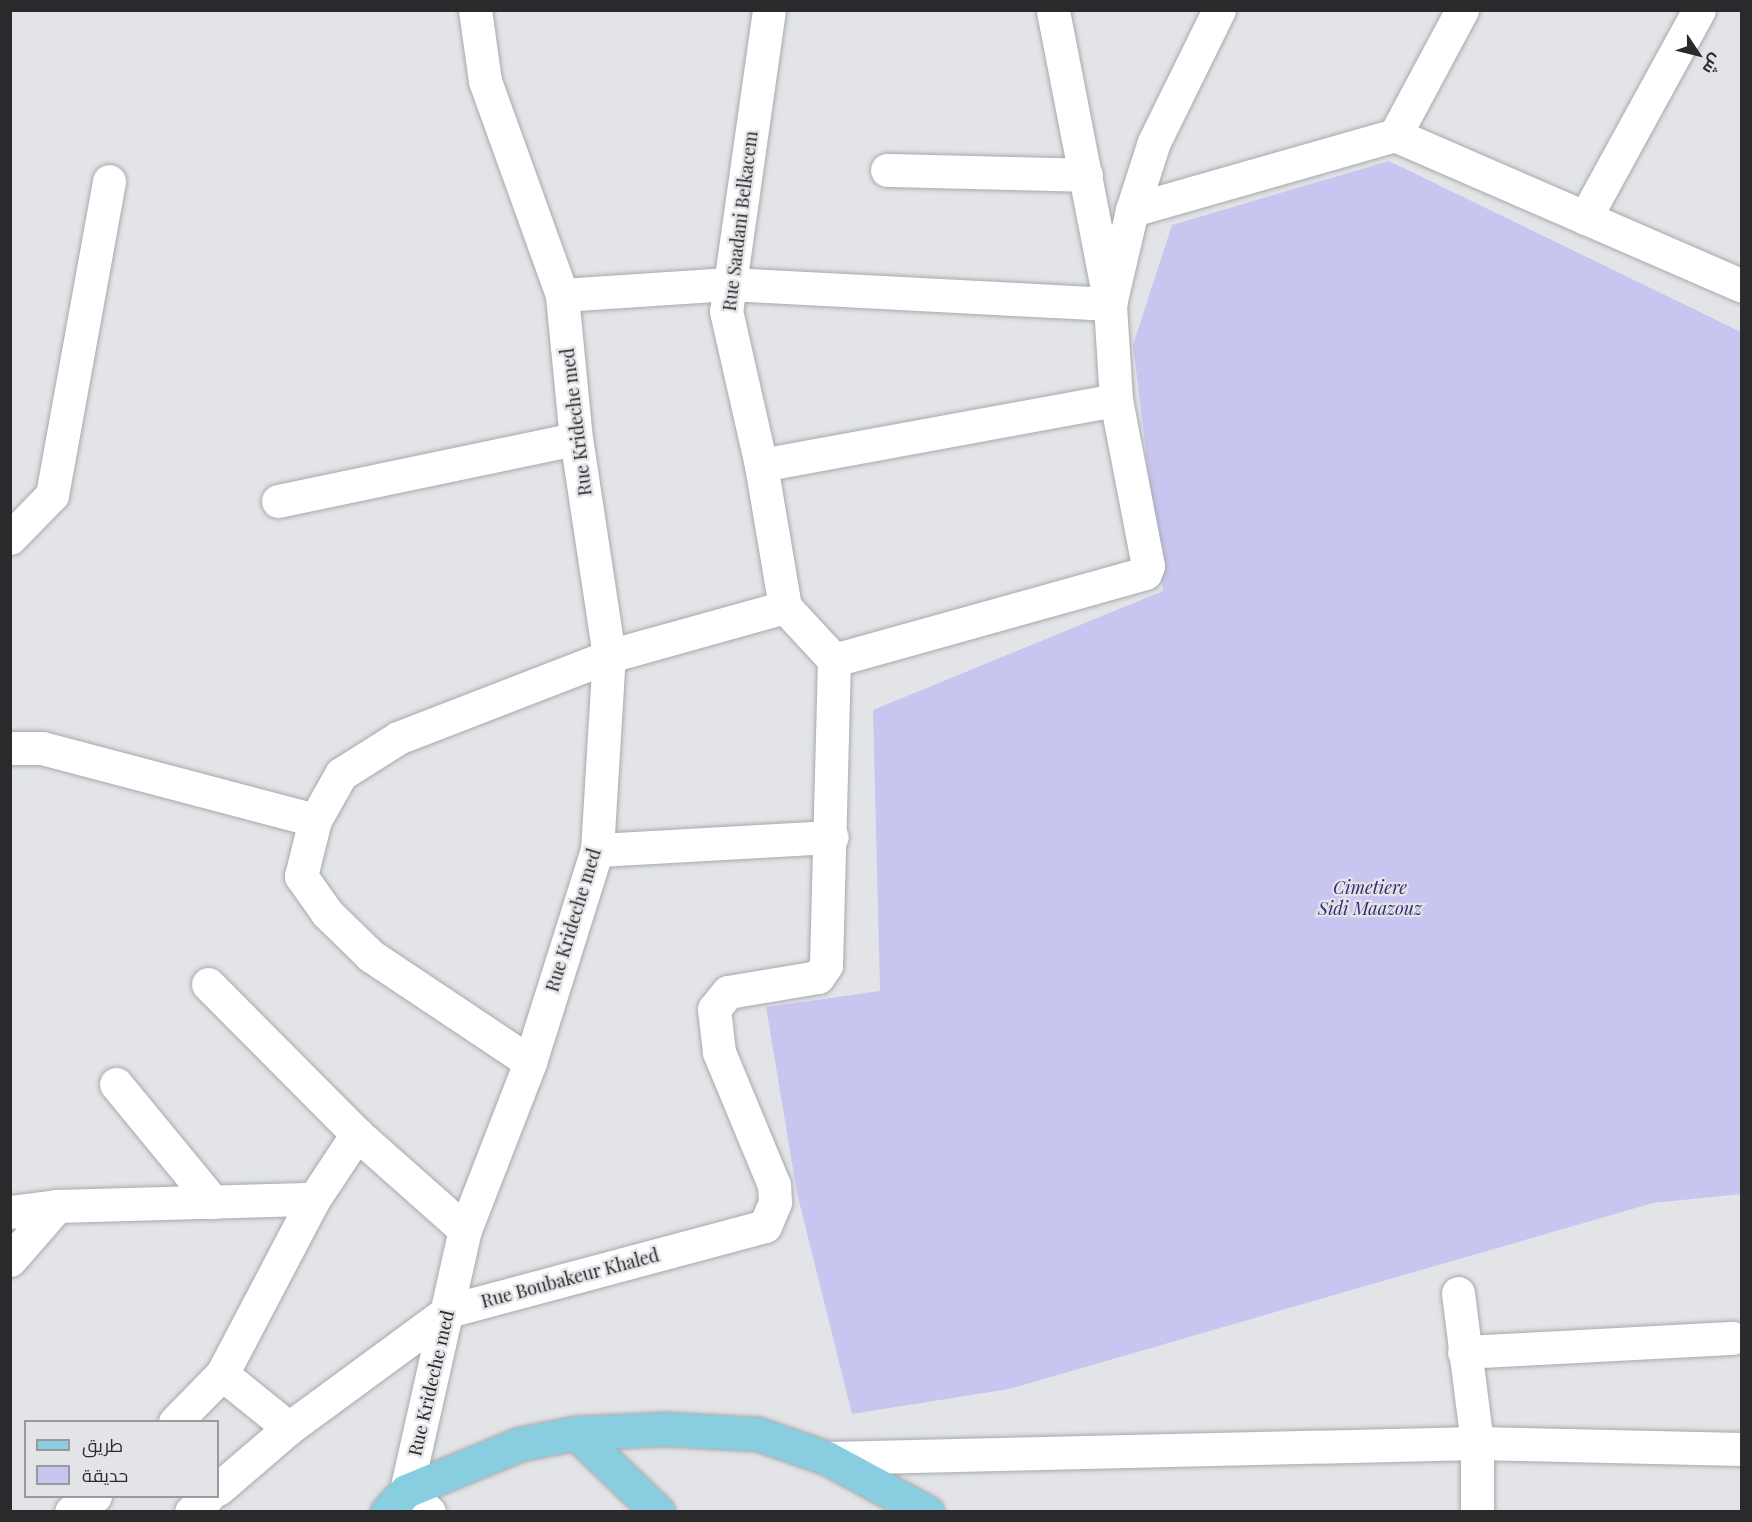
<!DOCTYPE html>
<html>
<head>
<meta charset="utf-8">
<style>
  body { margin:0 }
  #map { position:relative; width:1752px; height:1522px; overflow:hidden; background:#e2e4e7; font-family:"Playfair Display",Cairo,serif }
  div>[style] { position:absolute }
  .green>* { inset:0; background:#c8c6f1 }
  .roads { filter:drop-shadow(0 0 2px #a7aaac) drop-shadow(0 0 2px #a7aaac) }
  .minor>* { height:33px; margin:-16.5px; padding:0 16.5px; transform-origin:16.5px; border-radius:16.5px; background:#fff }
  .major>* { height:33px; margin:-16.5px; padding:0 16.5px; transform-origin:16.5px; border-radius:16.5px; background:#88cde0 }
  span { translate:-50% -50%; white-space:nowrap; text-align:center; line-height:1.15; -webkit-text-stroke:4.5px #e2e4e7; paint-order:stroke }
  .street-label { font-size:18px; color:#292a2b }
  .park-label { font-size:18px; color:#382776; font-style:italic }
  .frame { position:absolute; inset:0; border:12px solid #292a2b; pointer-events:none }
  .legend { position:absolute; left:24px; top:1420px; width:195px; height:78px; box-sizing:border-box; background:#e2e4e7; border:2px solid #989a9c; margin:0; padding:8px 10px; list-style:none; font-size:18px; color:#292a2b }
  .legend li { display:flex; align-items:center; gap:12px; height:30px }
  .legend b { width:30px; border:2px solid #989a9c }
  .north { position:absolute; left:1668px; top:24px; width:60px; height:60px; -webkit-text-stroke:4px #e2e4e7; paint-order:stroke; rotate:125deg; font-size:16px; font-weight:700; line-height:24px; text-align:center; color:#292a2b }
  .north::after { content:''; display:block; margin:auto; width:21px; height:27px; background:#292a2b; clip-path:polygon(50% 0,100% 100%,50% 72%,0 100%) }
</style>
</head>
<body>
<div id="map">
  <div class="green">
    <i style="clip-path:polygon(1389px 161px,1741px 332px,1741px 1194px,1653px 1203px,1009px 1389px,852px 1414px,797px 1193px,766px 1007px,880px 991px,873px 710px,1163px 591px,1133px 345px,1172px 225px)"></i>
  </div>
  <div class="roads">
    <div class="minor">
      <i style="left:769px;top:10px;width:304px;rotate:98.1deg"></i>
      <i style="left:726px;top:311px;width:158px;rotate:77.2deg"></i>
      <i style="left:761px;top:465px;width:144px;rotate:80.4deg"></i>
      <i style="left:1395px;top:135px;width:142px;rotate:-61.8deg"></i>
      <i style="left:887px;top:170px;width:199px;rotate:1.4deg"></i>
      <i style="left:1132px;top:210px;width:273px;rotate:-15.9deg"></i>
      <i style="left:1395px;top:135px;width:378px;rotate:23.5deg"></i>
      <i style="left:1585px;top:218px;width:237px;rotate:-61.3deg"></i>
      <i style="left:562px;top:295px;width:167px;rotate:-3.8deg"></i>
      <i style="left:729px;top:284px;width:382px;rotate:3deg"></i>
      <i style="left:1110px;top:304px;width:97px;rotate:-76.8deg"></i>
      <i style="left:1132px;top:210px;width:71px;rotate:-72.1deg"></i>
      <i style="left:1154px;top:142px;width:147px;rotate:-63.8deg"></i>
      <i style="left:761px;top:465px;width:361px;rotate:-10.4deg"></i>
      <i style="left:278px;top:501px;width:304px;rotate:-11.8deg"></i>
      <i style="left:10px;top:538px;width:60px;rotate:-45.7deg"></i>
      <i style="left:52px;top:495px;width:319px;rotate:-79.7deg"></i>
      <i style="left:10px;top:748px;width:32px"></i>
      <i style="left:42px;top:748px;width:282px;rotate:14.8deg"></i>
      <i style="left:315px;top:820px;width:53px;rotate:-60.5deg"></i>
      <i style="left:341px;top:774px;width:67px;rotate:-32.3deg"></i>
      <i style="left:398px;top:738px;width:226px;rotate:-21.2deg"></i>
      <i style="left:609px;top:656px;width:183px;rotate:-15.6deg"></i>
      <i style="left:785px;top:607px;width:72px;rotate:47.2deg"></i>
      <i style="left:834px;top:660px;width:323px;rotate:-15.6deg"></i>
      <i style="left:1145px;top:573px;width:8px;rotate:-67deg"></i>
      <i style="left:1148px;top:566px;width:169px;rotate:-100.9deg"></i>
      <i style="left:1116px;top:400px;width:96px;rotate:-93.6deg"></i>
      <i style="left:1110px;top:304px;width:299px;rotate:-101deg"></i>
      <i style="left:315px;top:820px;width:58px;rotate:104deg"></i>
      <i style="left:301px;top:876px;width:45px;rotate:54.9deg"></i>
      <i style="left:327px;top:913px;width:62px;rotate:44.3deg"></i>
      <i style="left:371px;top:956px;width:191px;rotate:33.7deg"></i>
      <i style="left:597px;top:850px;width:235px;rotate:-3.2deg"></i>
      <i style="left:208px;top:984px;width:211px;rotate:45.2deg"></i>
      <i style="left:357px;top:1134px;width:144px;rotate:41.6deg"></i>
      <i style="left:116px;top:1084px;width:153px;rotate:50.6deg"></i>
      <i style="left:10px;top:1212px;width:47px;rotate:-7.3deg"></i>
      <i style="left:57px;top:1206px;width:257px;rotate:-1.6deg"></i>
      <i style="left:10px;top:1260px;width:72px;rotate:-49deg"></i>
      <i style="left:1458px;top:1293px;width:151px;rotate:82.8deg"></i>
      <i style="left:1477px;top:1443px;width:69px;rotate:90deg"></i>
      <i style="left:1464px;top:1352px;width:269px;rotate:-3deg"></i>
      <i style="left:222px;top:1374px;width:86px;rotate:38.9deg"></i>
      <i style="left:175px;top:1422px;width:67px;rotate:-45.6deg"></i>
      <i style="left:222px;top:1374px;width:198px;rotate:-62.3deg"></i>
      <i style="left:314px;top:1199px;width:78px;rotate:-56.5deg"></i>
      <i style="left:827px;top:1458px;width:650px;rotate:-1.32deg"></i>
      <i style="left:1477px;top:1443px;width:265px;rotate:1.3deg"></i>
      <i style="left:218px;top:1489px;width:94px;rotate:-40.7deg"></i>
      <i style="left:289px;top:1428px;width:197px;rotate:-36.3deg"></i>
      <i style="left:448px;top:1311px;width:328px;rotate:-15deg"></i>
      <i style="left:765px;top:1226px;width:26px;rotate:-67deg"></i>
      <i style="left:775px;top:1202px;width:17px;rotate:-93deg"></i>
      <i style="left:774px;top:1185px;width:144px;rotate:-112.5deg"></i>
      <i style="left:719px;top:1052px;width:43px;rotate:-96.6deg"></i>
      <i style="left:714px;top:1009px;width:22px;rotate:-51deg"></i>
      <i style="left:728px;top:992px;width:91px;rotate:-9.5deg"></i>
      <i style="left:818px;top:977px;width:14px;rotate:-56deg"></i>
      <i style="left:826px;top:965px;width:305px;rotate:-88.5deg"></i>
      <i style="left:71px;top:1512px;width:29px;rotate:-34deg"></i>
      <i style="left:191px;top:1512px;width:23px;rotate:-43deg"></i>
      <i style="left:429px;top:1512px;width:31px;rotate:-138deg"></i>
      <i style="left:406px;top:1491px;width:268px;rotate:-77.3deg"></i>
      <i style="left:465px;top:1230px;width:180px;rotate:-68.8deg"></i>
      <i style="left:530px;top:1062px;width:222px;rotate:-72.5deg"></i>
      <i style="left:597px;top:850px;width:194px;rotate:-86.5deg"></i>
      <i style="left:609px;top:656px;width:219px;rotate:-98.6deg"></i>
      <i style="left:576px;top:439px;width:145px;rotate:-95.6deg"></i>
      <i style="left:562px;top:295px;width:227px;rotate:-109.8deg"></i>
      <i style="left:485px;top:81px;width:72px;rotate:-98deg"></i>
    </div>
    <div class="major">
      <i style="left:576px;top:1433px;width:114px;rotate:43.9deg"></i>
      <i style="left:387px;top:1512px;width:28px;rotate:-48deg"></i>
      <i style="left:406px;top:1491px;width:123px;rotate:-22.4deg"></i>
      <i style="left:520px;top:1444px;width:57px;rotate:-11.1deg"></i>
      <i style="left:576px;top:1433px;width:89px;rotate:-2.6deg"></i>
      <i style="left:665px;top:1429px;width:93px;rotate:3.1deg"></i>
      <i style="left:758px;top:1434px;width:73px;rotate:19.2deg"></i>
      <i style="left:827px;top:1458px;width:114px;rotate:28.4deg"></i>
    </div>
  </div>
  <div class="street-label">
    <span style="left:740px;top:221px;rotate:-83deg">Rue Saadani Belkacem</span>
    <span style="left:576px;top:422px;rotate:-97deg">Rue Krideche med</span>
    <span style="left:573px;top:920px;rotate:-73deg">Rue Krideche med</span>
    <span style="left:570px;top:1278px;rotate:-15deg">Rue Boubakeur Khaled</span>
    <span style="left:431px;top:1383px;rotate:-77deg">Rue Krideche med</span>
  </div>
  <div class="park-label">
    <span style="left:1370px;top:898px">Cimetiere<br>Sidi Maazouz</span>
  </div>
  <div class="frame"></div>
  <ul class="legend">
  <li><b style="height:8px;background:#88cde0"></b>طريق</li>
  <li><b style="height:16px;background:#c8c6f1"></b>حديقة</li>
  </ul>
  <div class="north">ش</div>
</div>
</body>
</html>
